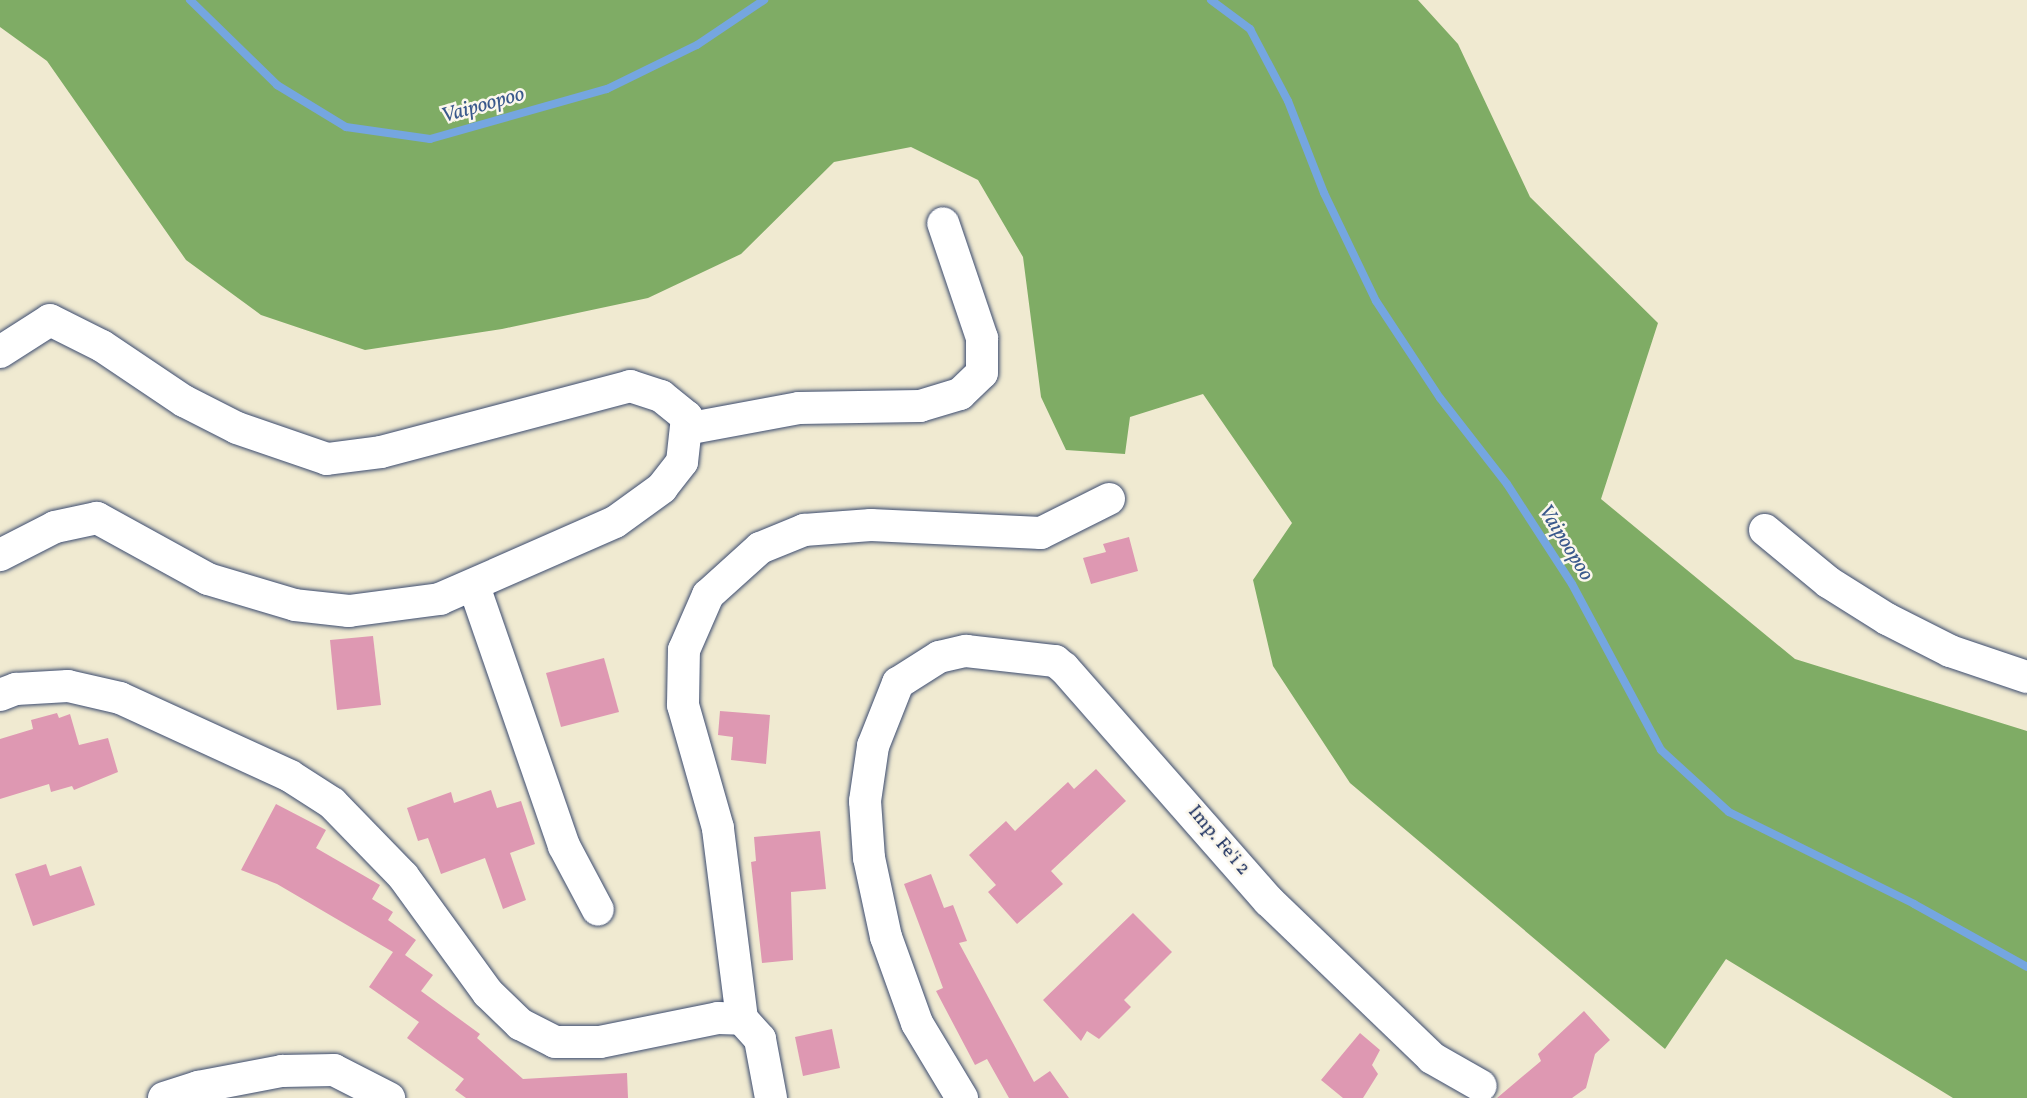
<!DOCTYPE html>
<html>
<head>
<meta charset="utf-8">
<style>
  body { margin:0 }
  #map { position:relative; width:2027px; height:1098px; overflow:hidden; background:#f0ead1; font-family:Vollkorn,serif }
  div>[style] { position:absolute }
  .forest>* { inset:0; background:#7fac65 }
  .stream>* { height:8px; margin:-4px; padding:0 4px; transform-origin:4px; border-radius:4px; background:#75a6e0 }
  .building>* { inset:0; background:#de98b2 }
  .roads { filter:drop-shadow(0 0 2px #3b4b6f) drop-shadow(0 0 2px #3b4b6f) }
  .street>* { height:32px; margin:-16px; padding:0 16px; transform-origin:16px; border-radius:16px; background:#fff }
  span { translate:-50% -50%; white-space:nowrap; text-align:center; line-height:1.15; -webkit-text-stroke:5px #fbf7ec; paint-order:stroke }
  .street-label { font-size:19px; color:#1b2f5e }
  .water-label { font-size:21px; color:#3a598c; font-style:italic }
</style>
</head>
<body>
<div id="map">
  <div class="forest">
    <i style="clip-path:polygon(0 0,1418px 0,1458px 44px,1530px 197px,1658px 323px,1601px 499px,1795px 659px,2027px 731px,2027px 1098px,1953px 1098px,1726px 959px,1665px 1049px,1350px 783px,1273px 666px,1253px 580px,1292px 523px,1203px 394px,1130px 417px,1125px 454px,1066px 450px,1041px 397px,1023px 257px,978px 180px,911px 147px,834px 162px,741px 254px,648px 298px,502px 329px,365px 350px,261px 315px,186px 260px,47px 61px,0 27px)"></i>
  </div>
  <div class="stream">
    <i style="left:190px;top:0;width:122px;rotate:44.3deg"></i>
    <i style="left:277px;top:85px;width:81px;rotate:31.3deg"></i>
    <i style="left:346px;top:127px;width:85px;rotate:8.1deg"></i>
    <i style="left:430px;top:139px;width:184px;rotate:-15.8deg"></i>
    <i style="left:607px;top:89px;width:100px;rotate:-26.1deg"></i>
    <i style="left:697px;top:45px;width:81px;rotate:-33.9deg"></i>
    <i style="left:1211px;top:0;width:49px;rotate:36.6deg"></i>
    <i style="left:1250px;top:29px;width:81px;rotate:62.2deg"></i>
    <i style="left:1288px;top:101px;width:99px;rotate:68.6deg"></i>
    <i style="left:1324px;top:193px;width:120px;rotate:64.3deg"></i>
    <i style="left:1376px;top:301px;width:116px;rotate:56.6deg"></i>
    <i style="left:1440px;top:398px;width:109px;rotate:52.1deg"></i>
    <i style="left:1507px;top:484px;width:119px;rotate:57deg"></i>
    <i style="left:1572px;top:584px;width:188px;rotate:61.8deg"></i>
    <i style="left:1661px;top:750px;width:92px;rotate:42.4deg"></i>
    <i style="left:1729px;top:812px;width:207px;rotate:26.4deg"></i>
    <i style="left:1914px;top:904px;width:129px;rotate:29.1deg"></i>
  </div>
  <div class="building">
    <i style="clip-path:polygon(1129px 537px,1138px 571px,1091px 584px,1083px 558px,1106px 552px,1103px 544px)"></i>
    <i style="clip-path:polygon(373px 636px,381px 705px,337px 710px,330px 640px)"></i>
    <i style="clip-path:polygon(604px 658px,619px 712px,561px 727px,546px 673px)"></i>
    <i style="clip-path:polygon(720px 711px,770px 715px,766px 764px,731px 760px,733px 737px,718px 735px)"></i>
    <i style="clip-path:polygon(57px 713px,59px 718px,70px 714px,79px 745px,108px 738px,118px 772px,74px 790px,72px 786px,51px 792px,49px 784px,0 799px,0 739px,33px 729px,31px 720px)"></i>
    <i style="clip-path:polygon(1096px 769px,1126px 801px,1051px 871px,1063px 884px,1017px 924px,988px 892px,996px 885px,969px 855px,1006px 821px,1015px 831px,1068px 782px,1074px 789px)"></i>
    <i style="clip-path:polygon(491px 790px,497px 808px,521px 801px,535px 844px,510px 853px,526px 900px,503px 909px,485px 858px,441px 874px,428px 838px,418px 841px,407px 808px,451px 792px,454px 803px)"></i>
    <i style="clip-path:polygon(276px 804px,326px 830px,316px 848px,380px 885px,372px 899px,393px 912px,388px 920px,416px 940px,405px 955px,433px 975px,421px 991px,480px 1034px,477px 1038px,523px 1079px,627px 1073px,628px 1098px,466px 1098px,455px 1090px,464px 1079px,407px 1038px,419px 1022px,369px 987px,393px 952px,277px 884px,241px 870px)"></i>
    <i style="clip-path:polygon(820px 831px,826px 889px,791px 892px,793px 960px,762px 963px,751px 862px,756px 861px,754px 837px)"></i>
    <i style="clip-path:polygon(46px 864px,50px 876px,81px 866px,95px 905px,33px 926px,15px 874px)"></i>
    <i style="clip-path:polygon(931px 874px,944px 908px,953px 905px,967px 941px,959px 943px,1034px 1082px,1050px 1071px,1069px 1098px,1009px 1098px,987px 1059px,975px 1065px,936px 991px,943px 988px,904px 884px)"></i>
    <i style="clip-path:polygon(1133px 913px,1172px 952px,1124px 1000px,1131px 1007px,1099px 1039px,1087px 1031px,1081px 1041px,1043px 1000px)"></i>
    <i style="clip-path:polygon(1584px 1011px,1610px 1040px,1595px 1054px,1586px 1088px,1572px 1098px,1497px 1098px,1541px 1061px,1538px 1054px)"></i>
    <i style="clip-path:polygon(832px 1029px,840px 1068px,803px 1076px,795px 1037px)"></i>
    <i style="clip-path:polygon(1360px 1033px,1380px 1050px,1372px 1065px,1378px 1074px,1363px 1098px,1343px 1098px,1321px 1080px)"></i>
  </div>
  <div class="roads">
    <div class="street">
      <i style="left:0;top:352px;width:59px;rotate:-32.6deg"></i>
      <i style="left:50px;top:320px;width:58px;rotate:26.6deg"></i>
      <i style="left:102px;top:346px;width:99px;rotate:33.9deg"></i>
      <i style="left:184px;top:401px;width:59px;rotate:27deg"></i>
      <i style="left:237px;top:428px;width:95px;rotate:19deg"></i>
      <i style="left:327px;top:459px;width:54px;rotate:-7.4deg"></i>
      <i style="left:381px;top:452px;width:258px;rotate:-14.8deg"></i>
      <i style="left:630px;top:386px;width:33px;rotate:18deg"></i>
      <i style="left:661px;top:396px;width:33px;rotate:39deg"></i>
      <i style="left:687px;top:417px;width:45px;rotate:96.3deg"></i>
      <i style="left:682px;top:462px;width:33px;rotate:128deg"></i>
      <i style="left:662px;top:488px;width:58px;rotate:144.1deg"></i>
      <i style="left:615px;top:522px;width:191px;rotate:156.3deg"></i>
      <i style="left:440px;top:599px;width:92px;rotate:172.5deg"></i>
      <i style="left:349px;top:611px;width:54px;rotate:-173.7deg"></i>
      <i style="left:295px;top:605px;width:91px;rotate:-163.4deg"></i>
      <i style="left:208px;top:579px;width:127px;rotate:-151.2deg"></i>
      <i style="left:97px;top:518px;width:43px;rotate:167.9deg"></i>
      <i style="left:55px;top:527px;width:62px;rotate:153deg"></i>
      <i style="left:686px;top:429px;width:115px;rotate:-10.5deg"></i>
      <i style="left:799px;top:408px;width:121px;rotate:-0.9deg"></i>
      <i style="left:920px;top:406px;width:42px;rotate:-16.7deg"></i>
      <i style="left:960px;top:394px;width:30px;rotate:-44deg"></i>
      <i style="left:982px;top:373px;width:35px;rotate:-90deg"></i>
      <i style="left:982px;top:338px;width:121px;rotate:-108.7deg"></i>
      <i style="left:1765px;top:530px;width:82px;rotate:39.5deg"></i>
      <i style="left:1828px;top:582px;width:70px;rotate:32.1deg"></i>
      <i style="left:1887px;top:619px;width:71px;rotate:26.9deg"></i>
      <i style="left:1950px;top:651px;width:81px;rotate:18.7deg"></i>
      <i style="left:474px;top:586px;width:275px;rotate:70.9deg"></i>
      <i style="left:564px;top:846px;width:72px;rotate:62deg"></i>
      <i style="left:0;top:695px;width:17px;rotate:-21deg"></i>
      <i style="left:16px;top:689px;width:52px;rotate:-3.3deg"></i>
      <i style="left:68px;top:686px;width:53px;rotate:13deg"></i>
      <i style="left:120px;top:698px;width:187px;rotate:24.6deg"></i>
      <i style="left:290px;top:776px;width:50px;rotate:32.7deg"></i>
      <i style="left:332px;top:803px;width:102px;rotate:45.8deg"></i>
      <i style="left:403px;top:876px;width:145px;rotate:54deg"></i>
      <i style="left:488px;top:993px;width:45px;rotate:44.1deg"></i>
      <i style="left:520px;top:1024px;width:39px;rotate:27deg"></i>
      <i style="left:555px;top:1042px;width:45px"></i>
      <i style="left:600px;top:1042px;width:120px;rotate:-11.5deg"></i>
      <i style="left:718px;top:1018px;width:24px;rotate:2deg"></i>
      <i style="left:164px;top:1098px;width:36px;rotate:-18deg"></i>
      <i style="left:198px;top:1087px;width:86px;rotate:-10.8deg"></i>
      <i style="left:282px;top:1071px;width:52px;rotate:-1.1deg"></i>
      <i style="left:334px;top:1070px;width:62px;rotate:27deg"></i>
      <i style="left:771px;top:1098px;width:60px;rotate:-100.6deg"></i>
      <i style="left:760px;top:1039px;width:27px;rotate:-132deg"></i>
      <i style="left:742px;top:1019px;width:193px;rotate:-97.2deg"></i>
      <i style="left:718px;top:828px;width:128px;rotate:-105.9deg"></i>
      <i style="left:683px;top:705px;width:55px;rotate:-89deg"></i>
      <i style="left:684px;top:650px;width:60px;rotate:-66.4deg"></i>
      <i style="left:708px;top:595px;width:70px;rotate:-42.1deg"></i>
      <i style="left:760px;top:548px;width:48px;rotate:-22.2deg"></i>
      <i style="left:804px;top:530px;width:67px;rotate:-4.3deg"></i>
      <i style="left:871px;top:525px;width:170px;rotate:2.7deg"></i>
      <i style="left:1041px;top:533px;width:76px;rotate:-26.6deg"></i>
      <i style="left:962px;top:1098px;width:87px;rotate:-121deg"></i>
      <i style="left:917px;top:1023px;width:91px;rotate:-109.8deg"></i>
      <i style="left:886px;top:937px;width:81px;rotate:-102.1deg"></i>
      <i style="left:869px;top:858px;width:57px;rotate:-94deg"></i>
      <i style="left:865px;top:801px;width:56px;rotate:-81.7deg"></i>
      <i style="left:873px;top:746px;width:68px;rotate:-68.4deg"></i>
      <i style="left:898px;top:683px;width:49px;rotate:-32.4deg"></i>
      <i style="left:939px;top:657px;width:28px;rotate:-13deg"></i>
      <i style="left:966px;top:651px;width:90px;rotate:6.4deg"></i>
      <i style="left:1055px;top:661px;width:11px;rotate:38deg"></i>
      <i style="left:1064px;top:668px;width:310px;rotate:48.7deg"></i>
      <i style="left:1269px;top:901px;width:226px;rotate:43.9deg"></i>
      <i style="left:1432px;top:1058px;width:56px;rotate:29.7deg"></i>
    </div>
  </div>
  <div class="street-label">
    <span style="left:1218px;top:841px;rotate:50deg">Imp. Fe'i 2</span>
  </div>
  <div class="water-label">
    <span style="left:483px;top:106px;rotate:-16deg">Vaipoopoo</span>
    <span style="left:1565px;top:543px;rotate:58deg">Vaipoopoo</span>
  </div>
</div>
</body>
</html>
